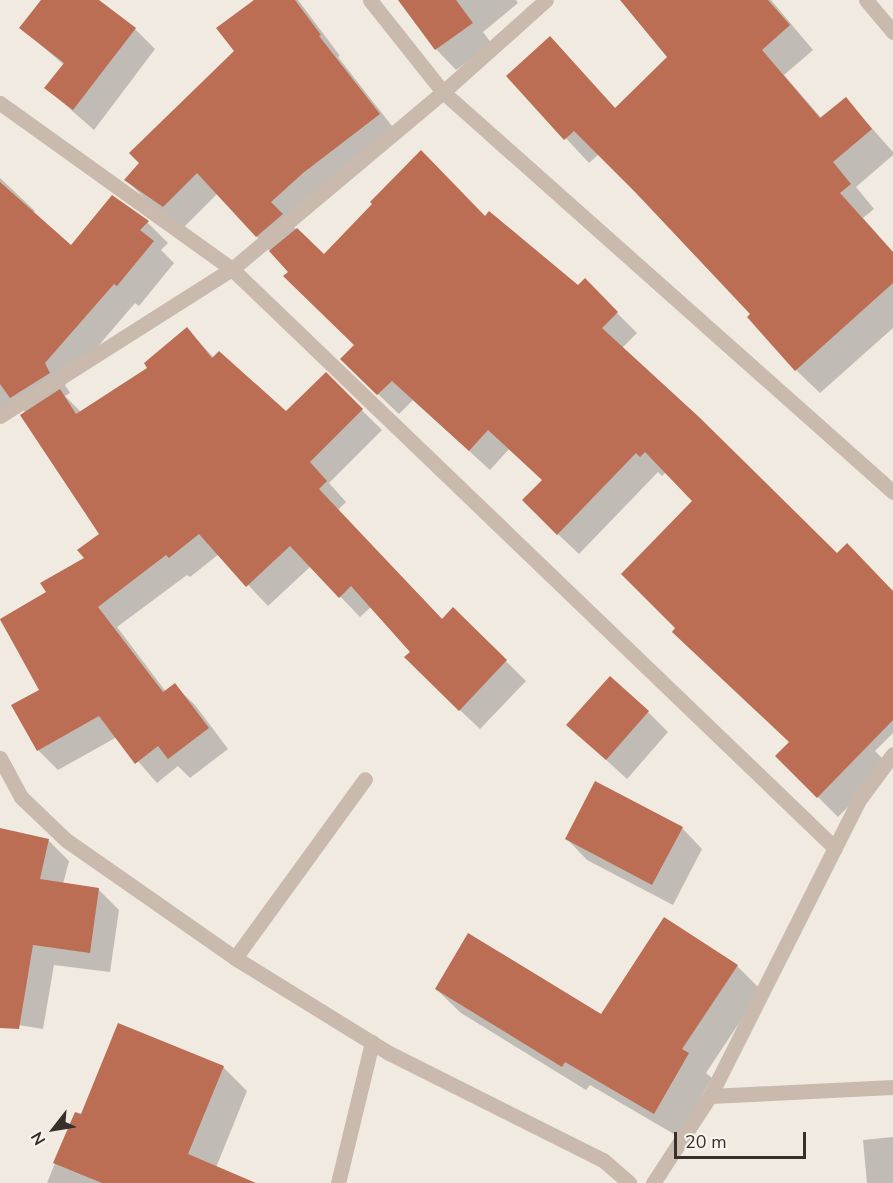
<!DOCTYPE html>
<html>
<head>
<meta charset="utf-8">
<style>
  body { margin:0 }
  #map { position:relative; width:893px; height:1183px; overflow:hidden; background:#f1eae1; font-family:"Nunito Sans",sans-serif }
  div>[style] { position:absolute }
  .shadow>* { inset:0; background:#0003 }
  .building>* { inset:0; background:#bc6e54 }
  .minor>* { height:15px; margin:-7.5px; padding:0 7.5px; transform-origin:7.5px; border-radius:7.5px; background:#c9baad }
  span { translate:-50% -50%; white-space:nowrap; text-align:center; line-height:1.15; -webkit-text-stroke:4.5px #f9f4ed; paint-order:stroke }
  .north { position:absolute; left:24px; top:1099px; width:60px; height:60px; -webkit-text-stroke:4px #f9f4ed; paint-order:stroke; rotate:239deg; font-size:16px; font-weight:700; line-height:24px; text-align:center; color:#382f2b }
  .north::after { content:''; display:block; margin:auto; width:21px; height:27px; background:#382f2b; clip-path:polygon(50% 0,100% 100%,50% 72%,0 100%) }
  .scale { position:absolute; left:674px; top:1132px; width:132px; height:27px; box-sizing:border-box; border:3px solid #382f2b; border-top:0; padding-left:8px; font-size:18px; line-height:21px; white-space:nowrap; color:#382f2b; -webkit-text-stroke:4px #f9f4ed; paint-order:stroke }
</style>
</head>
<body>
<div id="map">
  <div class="shadow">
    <i style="clip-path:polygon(43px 0,97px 0,135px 29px,155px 49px,94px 130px,46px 88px,64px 65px,21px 28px)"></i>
    <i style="clip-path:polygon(256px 0,298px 0,340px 56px,338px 57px,399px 135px,290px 223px,324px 257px,486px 218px,578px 287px,585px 281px,637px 333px,622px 348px,837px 555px,893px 591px,893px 733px,875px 751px,889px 765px,838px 817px,777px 756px,791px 742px,677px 628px,694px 501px,666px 472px,662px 476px,658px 472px,579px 554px,544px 521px,543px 480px,509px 449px,490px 470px,413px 400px,399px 414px,362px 379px,355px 346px,218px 193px,184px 227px,147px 200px,126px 180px,236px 52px)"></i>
    <i style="clip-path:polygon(400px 0,516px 0,518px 3px,483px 32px,492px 44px,456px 70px,436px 49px)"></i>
    <i style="clip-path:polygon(622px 0,771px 0,813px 50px,784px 75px,822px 119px,846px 99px,893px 152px,893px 155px,856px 187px,874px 209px,863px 218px,893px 252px,893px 328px,820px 393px,796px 370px,752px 314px,599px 154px,589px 163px,508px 76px,550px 38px,616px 109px,669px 57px)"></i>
    <i style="clip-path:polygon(0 178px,35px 211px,33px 213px,72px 247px,112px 197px,148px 223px,168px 243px,161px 250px,174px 263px,139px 306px,135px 303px,65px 385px,70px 393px,65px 396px,81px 412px,150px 368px,187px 329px,214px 358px,286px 413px,326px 375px,382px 430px,329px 483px,346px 502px,338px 510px,443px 620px,453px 609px,526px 681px,480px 729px,426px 678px,412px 652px,371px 607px,360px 617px,311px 566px,268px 606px,219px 554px,190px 577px,187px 575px,117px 627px,166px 692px,174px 685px,195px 705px,228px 749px,190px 778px,178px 766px,157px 783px,117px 737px,58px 770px,38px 750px,41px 691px,0 620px,48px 593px,86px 558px,101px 534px,26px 413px,18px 405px,0 423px)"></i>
    <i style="clip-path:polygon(648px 712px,668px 732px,627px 779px,568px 725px)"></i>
    <i style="clip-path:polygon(682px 828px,702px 849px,673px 905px,587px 860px,567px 839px)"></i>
    <i style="clip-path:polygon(0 830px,48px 840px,69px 861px,63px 884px,98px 889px,119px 910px,110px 972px,54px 965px,43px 1029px,0 1022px)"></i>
    <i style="clip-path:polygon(737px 966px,761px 990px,706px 1073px,712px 1078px,679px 1137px,590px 1085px,586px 1090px,461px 1013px,436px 989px,601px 1016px)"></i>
    <i style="clip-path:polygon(223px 1067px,247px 1091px,215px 1170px,228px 1183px,47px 1183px,75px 1114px,82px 1116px)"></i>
    <i style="clip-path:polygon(893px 1137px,893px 1183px,867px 1183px,863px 1140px)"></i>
  </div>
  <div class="building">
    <i style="clip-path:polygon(41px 0,99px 0,136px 28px,73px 110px,44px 88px,64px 63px,19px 28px)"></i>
    <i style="clip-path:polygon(254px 0,295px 0,321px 35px,319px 36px,380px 114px,303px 173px,271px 202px,283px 214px,256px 237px,197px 173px,163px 207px,124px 180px,139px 163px,129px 153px,234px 51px,216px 28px)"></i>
    <i style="clip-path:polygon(398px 0,456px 0,473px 23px,435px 50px)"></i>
    <i style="clip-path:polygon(620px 0,768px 0,790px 25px,762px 50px,820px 118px,846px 97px,872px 129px,833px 162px,851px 184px,840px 193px,893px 252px,893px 283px,795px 371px,747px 317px,750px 314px,636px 193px,574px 131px,564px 140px,506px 76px,550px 36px,615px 108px,667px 57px)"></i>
    <i style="clip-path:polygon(421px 150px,485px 216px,489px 211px,578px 285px,585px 278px,618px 312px,602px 328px,699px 417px,837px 553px,847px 543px,893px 591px,893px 720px,817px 798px,775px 756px,789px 742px,672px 632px,675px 628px,621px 574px,692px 501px,645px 452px,640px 457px,636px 453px,557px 535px,522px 500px,542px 480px,488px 430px,469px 451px,392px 381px,377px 395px,340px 359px,354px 345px,283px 276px,288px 272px,269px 251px,297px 228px,324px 254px,372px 204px,370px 202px)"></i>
    <i style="clip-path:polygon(0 182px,71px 245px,112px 195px,149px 221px,140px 230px,154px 241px,117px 286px,114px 284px,45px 363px,50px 373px,10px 398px,0 384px)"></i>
    <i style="clip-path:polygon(187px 327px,212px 358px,219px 351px,286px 411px,326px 372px,363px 409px,310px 462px,327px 481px,319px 489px,442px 619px,453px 607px,507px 660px,459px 711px,404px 657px,410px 652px,351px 586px,339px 598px,290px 546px,246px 587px,199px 534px,169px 558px,166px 555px,98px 607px,163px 692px,175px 683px,209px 728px,168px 759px,158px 746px,135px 764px,99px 716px,37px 751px,11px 705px,39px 690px,0 619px,46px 592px,40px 583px,84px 558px,77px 550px,99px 534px,20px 415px,60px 389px,76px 414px,147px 368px,144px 363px)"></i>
    <i style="clip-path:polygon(610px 676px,649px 711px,606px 760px,566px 725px)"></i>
    <i style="clip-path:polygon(595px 781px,683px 827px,652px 885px,565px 839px)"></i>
    <i style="clip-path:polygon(0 828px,49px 839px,40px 879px,99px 888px,90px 953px,33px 945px,19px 1029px,0 1028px)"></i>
    <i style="clip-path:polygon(664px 917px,738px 965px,682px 1049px,689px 1053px,654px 1114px,565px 1062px,562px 1067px,435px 989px,468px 933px,601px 1014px)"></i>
    <i style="clip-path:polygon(118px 1023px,224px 1066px,188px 1154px,256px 1183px,102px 1183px,53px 1163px,75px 1112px,81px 1114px)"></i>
  </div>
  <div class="minor">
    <i style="left:370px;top:0;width:117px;rotate:51.6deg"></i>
    <i style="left:443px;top:92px;width:602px;rotate:41.63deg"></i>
    <i style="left:866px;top:0;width:42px;rotate:49.8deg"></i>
    <i style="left:0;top:103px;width:285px;rotate:35.6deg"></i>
    <i style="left:232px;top:269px;width:836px;rotate:43.84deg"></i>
    <i style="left:0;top:416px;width:275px;rotate:-32.4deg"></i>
    <i style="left:232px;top:269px;width:275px;rotate:-40deg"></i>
    <i style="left:443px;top:92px;width:138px;rotate:-41.8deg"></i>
    <i style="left:0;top:758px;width:44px;rotate:61.7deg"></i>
    <i style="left:21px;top:797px;width:62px;rotate:43.7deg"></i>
    <i style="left:66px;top:840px;width:206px;rotate:34.9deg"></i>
    <i style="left:235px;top:958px;width:181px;rotate:31.7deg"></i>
    <i style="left:389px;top:1053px;width:239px;rotate:26.6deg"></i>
    <i style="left:603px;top:1160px;width:35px;rotate:41deg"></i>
    <i style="left:235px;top:958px;width:221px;rotate:-54deg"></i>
    <i style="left:710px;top:1096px;width:183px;rotate:-2.8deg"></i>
    <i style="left:338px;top:1183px;width:145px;rotate:-76.4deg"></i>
    <i style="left:653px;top:1183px;width:104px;rotate:-56.8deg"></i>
    <i style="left:710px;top:1096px;width:331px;rotate:-63.3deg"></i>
    <i style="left:859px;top:800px;width:57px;rotate:-53.5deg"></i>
  </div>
  <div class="north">N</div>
  <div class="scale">20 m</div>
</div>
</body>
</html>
